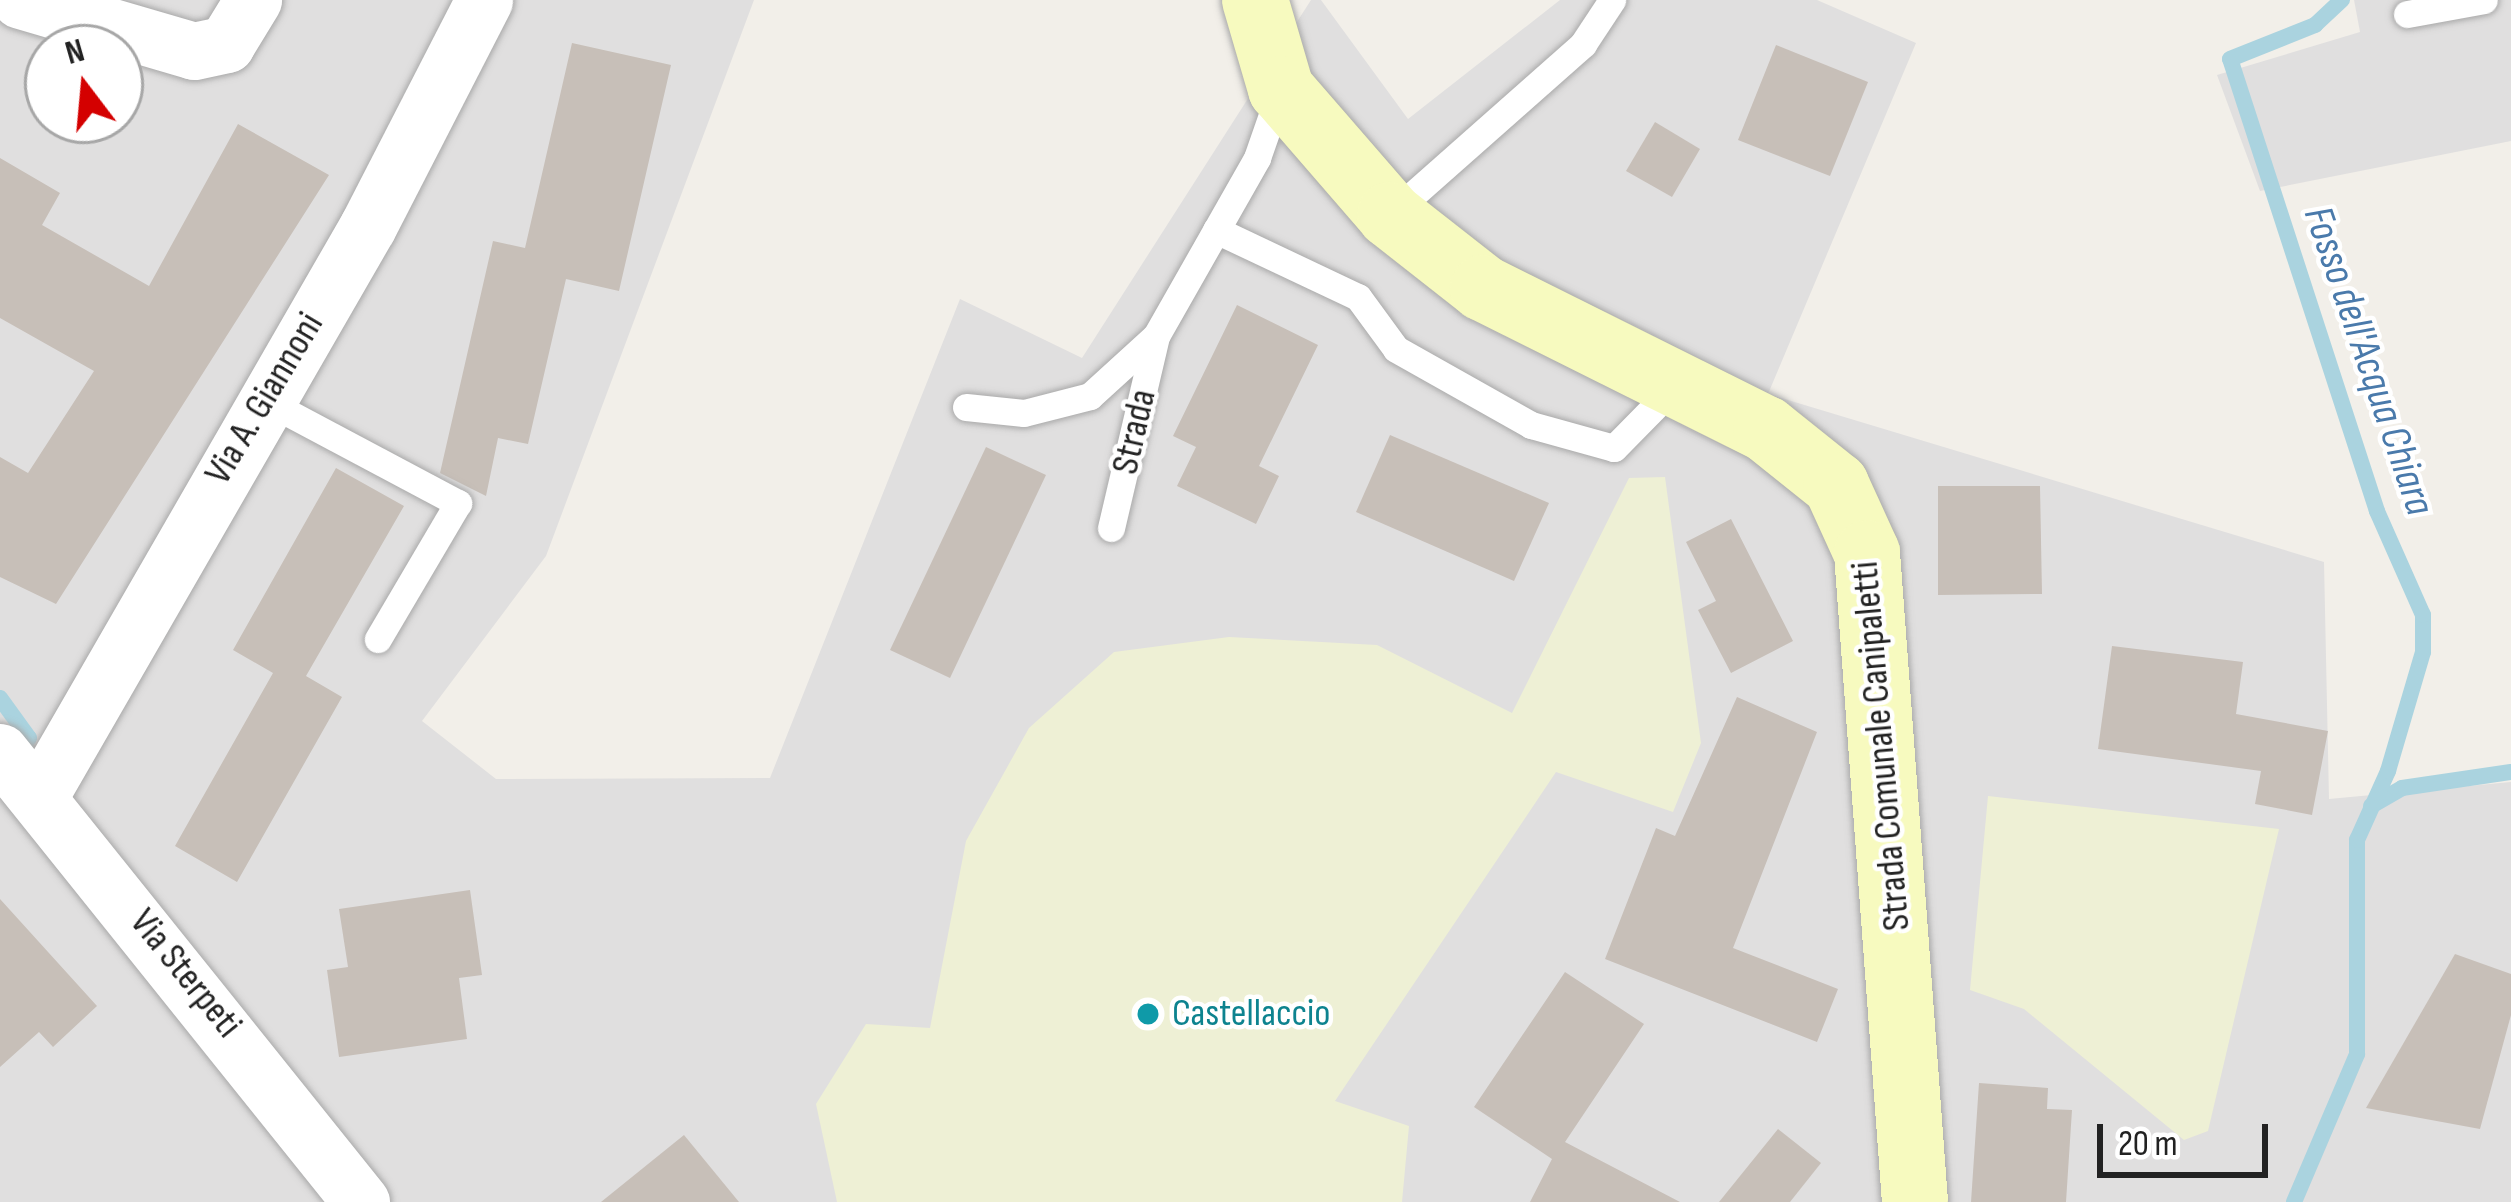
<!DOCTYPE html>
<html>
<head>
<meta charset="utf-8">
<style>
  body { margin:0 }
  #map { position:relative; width:2511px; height:1202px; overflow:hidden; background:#f2efe9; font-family:"Sofia Sans Condensed",sans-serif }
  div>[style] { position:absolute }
  .residential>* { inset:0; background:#e0dfdf }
  .farmland>* { inset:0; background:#eef0d5 }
  .stream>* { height:16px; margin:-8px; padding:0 8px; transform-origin:8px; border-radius:8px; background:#aad3df }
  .building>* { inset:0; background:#c7bfb8 }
  .roads { filter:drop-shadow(0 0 3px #a9a9a9) drop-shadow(0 0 3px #a9a9a9) }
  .lane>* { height:27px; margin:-13.5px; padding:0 13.5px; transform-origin:13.5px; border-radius:13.5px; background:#fff }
  .street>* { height:57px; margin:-28.5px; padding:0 28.5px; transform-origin:28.5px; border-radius:28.5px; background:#fff }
  .secondary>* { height:66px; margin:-33px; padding:0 33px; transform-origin:33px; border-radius:33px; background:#f7fabf }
  .dots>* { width:33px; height:33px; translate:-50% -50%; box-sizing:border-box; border:6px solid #fff; border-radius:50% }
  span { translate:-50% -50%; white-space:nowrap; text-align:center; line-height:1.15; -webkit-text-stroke:9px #fff; paint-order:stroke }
  .street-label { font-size:39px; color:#222 }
  .culture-label { font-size:39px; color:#0d838f }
  .left { translate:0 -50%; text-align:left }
  .water-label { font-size:42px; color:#4a7aab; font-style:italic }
  .north { position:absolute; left:24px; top:24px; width:120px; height:120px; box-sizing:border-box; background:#fff; border:3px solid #a7a7a7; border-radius:50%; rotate:344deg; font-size:33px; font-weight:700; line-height:48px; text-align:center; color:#222 }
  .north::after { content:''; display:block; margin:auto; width:42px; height:54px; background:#d40000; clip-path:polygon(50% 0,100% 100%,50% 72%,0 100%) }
  .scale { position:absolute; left:2097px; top:1124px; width:171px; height:54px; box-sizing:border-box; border:6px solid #222; border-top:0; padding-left:15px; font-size:36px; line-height:42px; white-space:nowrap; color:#222; -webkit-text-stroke:9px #fff; paint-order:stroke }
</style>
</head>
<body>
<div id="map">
  <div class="residential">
    <i style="clip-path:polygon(evenodd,0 0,754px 0,546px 556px,422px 721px,496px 779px,770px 778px,960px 299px,1082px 358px,1311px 0,1321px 0,1408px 119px,1560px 0,1817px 0,1916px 43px,1768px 394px,2324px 562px,2329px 799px,2511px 782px,2511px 1202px,0 1202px,0 0,48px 48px,120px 48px,120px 120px,48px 120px,48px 48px)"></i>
    <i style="clip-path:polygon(2354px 0,2511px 0,2511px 141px,2260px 191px,2217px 75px,2360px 32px)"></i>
  </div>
  <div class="farmland">
    <i style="clip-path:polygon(1665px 477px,1701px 743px,1673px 812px,1556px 772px,1335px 1101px,1409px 1126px,1402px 1202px,837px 1202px,816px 1104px,866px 1024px,930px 1028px,966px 841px,1029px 728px,1114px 652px,1229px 637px,1377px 645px,1512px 713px,1629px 478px)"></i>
    <i style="clip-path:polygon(1988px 796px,2279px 829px,2208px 1131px,2184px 1140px,2024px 1009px,1970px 990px)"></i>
  </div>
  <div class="stream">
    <i style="left:0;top:698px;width:49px;rotate:54.1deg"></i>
    <i style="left:29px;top:738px;width:21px;rotate:125deg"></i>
    <i style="left:2371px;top:806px;width:36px;rotate:-30deg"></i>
    <i style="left:2402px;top:788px;width:110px;rotate:-8.4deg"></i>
    <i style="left:2294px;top:1202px;width:161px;rotate:-66.9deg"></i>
    <i style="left:2357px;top:1054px;width:214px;rotate:-90deg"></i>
    <i style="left:2357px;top:840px;width:76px;rotate:-65.8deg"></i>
    <i style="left:2388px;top:771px;width:124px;rotate:-73.6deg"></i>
    <i style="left:2423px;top:652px;width:37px;rotate:-90deg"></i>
    <i style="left:2423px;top:615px;width:114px;rotate:-113.9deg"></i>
    <i style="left:2377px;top:511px;width:475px;rotate:-108deg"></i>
    <i style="left:2230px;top:59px;width:92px;rotate:-21.8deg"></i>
    <i style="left:2315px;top:25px;width:37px;rotate:-43deg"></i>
  </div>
  <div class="building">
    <i style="clip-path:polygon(572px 43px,671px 65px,619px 291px,566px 279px,528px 444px,498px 438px,486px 496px,440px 473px,493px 241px,525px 248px)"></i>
    <i style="clip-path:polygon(1776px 45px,1868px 82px,1830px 176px,1738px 140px)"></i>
    <i style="clip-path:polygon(1655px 122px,1700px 149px,1672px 197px,1626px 171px)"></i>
    <i style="clip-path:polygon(238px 124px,329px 175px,56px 604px,0 577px,0 457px,28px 473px,94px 371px,0 318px,0 158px,60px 193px,42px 225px,149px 286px)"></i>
    <i style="clip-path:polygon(1237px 305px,1318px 345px,1259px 466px,1279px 476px,1256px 524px,1177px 486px,1196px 447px,1173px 436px)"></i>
    <i style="clip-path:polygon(1390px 435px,1549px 503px,1514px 581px,1356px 512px)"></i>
    <i style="clip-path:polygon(986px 447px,1046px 475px,950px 678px,890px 650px)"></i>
    <i style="clip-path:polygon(336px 468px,404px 506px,306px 676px,342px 697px,237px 882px,175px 846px,273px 673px,233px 650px)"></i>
    <i style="clip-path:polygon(1938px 486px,2040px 486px,2042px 594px,1938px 595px)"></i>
    <i style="clip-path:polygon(1731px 519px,1793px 641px,1731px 673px,1698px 610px,1716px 601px,1686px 542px)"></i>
    <i style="clip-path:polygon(2112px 646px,2243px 662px,2236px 714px,2328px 731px,2312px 815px,2255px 804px,2261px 771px,2098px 749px)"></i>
    <i style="clip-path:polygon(1737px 697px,1817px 732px,1733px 948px,1838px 989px,1817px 1042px,1605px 959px,1656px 828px,1675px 836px)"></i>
    <i style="clip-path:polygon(470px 890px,482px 975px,459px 978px,467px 1039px,339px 1057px,327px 970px,348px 967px,339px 909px)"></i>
    <i style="clip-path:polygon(0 899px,97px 1006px,53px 1047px,39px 1032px,0 1067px)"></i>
    <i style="clip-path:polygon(2455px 954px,2511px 974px,2511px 1015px,2480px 1129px,2366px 1108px)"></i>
    <i style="clip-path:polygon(1565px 972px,1644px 1024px,1565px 1142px,1680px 1202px,1530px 1202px,1552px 1159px,1474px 1107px)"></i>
    <i style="clip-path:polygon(1979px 1083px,2048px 1088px,2047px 1109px,2072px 1110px,2066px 1202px,1971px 1202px)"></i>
    <i style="clip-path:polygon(1778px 1129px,1821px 1163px,1790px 1202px,1719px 1202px)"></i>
    <i style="clip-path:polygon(684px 1135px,739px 1202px,601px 1202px)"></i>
  </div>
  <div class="roads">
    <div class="lane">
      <i style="left:2407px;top:14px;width:78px;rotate:-10.3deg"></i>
      <i style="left:1390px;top:215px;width:258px;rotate:-41.5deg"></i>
      <i style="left:1583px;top:44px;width:53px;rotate:-56.6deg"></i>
      <i style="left:1216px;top:230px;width:157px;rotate:25.3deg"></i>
      <i style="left:1358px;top:297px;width:64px;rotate:53.8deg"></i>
      <i style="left:1396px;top:349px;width:155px;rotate:29.4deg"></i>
      <i style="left:1531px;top:425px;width:86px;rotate:15.5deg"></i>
      <i style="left:1614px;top:448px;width:87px;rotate:-45.5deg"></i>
      <i style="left:264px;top:400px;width:220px;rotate:28deg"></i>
      <i style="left:458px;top:503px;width:158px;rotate:120.5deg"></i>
      <i style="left:966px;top:407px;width:58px;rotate:5.9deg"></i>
      <i style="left:1024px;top:413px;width:68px;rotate:-14.4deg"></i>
      <i style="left:1090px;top:396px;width:89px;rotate:-42.3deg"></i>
      <i style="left:1156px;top:336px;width:205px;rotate:-60.4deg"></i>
      <i style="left:1257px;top:158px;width:67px;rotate:-70.8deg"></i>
      <i style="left:1111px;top:528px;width:197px;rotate:-76.8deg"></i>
    </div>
    <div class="street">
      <i style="left:20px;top:0;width:181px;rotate:16.3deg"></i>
      <i style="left:194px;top:51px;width:33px;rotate:-12deg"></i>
      <i style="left:226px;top:44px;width:52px;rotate:-58.5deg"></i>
      <i style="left:0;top:752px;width:577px;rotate:51.26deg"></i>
      <i style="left:40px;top:795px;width:657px;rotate:-60.04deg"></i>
      <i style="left:368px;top:226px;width:254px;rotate:-62.8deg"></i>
    </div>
    <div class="secondary">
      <i style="left:1255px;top:0;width:93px;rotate:73.7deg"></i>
      <i style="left:1281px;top:89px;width:167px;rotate:49.1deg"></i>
      <i style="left:1390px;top:215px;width:118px;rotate:38.1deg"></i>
      <i style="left:1483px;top:288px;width:316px;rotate:26.5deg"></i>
      <i style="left:1766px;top:429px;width:90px;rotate:38.7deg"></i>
      <i style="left:1836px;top:485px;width:75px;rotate:65.5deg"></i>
      <i style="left:1867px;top:553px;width:651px;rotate:85.77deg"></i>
    </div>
  </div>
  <div class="dots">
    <i style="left:1148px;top:1014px;background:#0f9aa8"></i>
  </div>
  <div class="street-label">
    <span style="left:265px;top:399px;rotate:-59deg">Via A. Giannoni</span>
    <span style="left:1135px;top:432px;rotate:-77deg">Strada</span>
    <span style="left:1882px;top:746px;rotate:-95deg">Strada Comunale Canipaletti</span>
    <span style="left:185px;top:974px;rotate:51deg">Via Sterpeti</span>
  </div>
  <div class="culture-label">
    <span class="left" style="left:1172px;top:1014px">Castellaccio</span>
  </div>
  <div class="water-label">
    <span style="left:2368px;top:361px;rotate:71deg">Fosso dell'Acqua Chiara</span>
  </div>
  <div class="north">N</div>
  <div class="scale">20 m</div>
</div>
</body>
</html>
